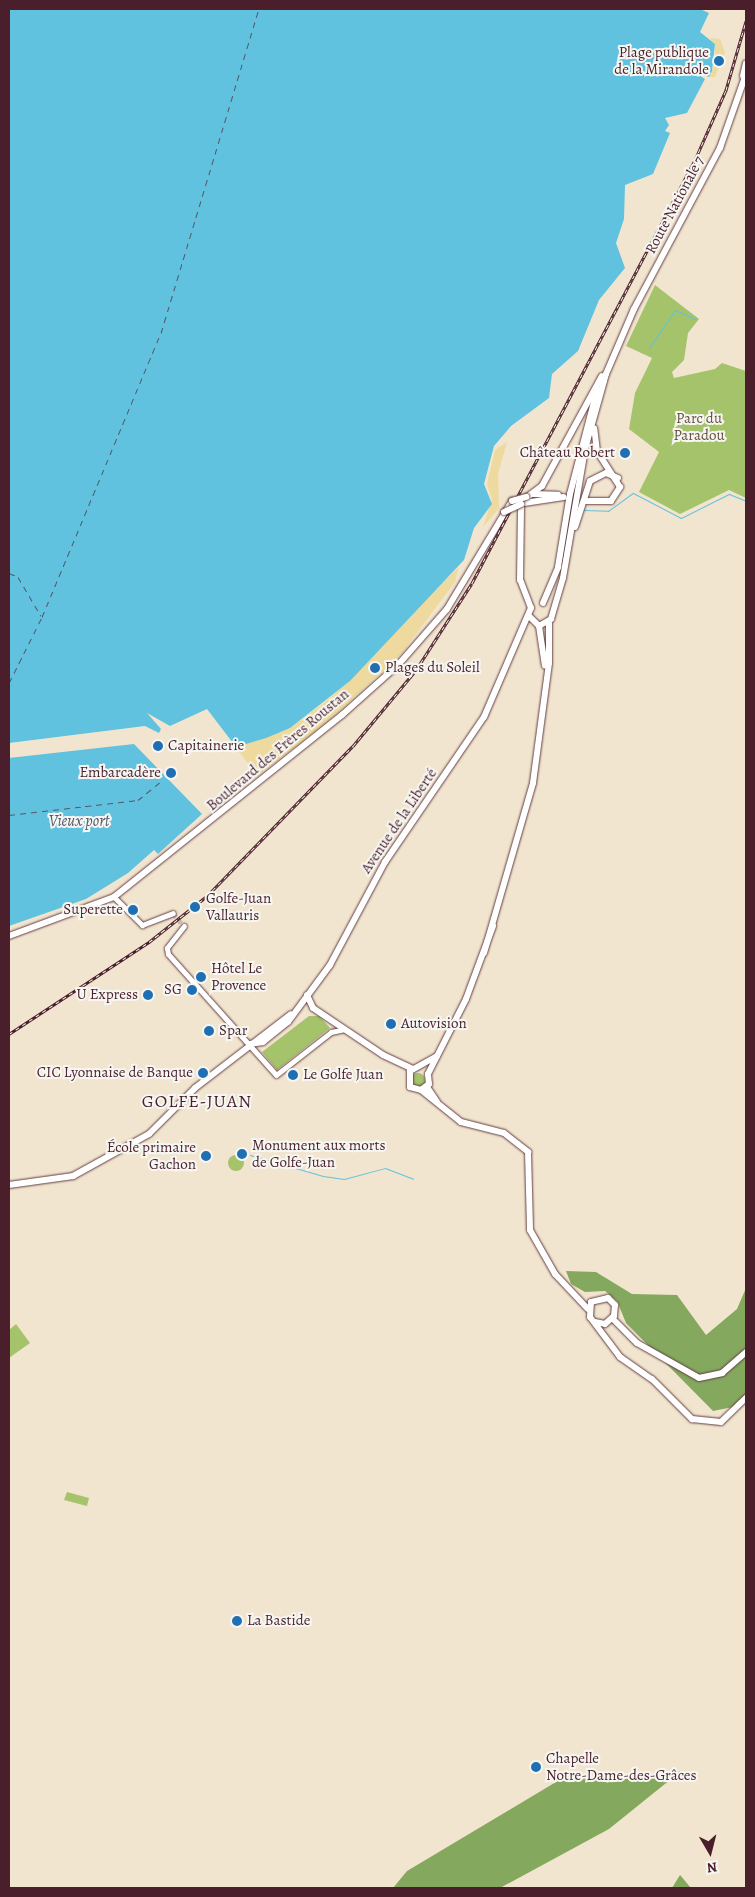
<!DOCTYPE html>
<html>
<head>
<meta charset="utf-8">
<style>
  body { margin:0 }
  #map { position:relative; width:755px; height:1897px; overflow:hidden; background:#f2e5cf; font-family:Alegreya,serif }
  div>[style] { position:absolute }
  .green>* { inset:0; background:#a5c36a }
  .round { border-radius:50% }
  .forest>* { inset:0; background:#84a95e }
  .sand>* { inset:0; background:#eeda9e }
  .water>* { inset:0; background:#60c2de }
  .stream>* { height:1px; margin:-0.5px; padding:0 0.5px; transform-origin:0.5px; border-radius:0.5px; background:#60c2de }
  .ferry>* { height:1px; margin-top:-0.5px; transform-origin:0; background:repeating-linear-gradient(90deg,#52586a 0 6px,transparent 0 11px) }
  .minor-tunnel>* { height:5px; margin-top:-2.5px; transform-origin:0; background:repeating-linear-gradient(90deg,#d0bdae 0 5px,transparent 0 7.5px) }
  .roads { filter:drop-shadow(0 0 1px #633d44) drop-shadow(0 0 1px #633d44) }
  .minor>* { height:5px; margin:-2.5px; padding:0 2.5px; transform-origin:2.5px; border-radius:2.5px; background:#fff }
  .major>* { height:6px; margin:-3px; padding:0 3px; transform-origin:3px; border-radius:3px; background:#fff }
  .rail>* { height:3px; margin-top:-1.5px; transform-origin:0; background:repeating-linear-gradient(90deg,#f6f6f2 0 4px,#4a1f2b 0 8px); box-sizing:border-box; border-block:1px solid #4a1f2b }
  .bridges { filter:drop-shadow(0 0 1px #633d44) drop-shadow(0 0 1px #633d44) }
  .major-bridge>* { height:6px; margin:-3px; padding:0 3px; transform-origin:3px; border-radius:3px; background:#fff }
  .dots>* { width:14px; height:14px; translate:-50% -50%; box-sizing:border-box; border:2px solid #f6f6f2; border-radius:50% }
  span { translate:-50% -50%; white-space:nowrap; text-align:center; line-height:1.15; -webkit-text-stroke:4px #f6f6f2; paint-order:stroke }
  .poi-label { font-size:15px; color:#4a1f2b }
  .right { translate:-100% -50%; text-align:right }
  .left { translate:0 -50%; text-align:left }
  .street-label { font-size:15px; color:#4a1f2b }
  .park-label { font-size:15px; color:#65503e }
  .water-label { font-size:16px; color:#52586a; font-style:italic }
  .quarter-label { font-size:18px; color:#4a1f2b; letter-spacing:1px }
  .frame { position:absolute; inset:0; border:10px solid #4a1f2b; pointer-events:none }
  .north { position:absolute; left:685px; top:1827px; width:50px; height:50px; -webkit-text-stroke:4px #f6f6f2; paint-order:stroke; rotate:172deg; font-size:14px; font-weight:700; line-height:20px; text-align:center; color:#4a1f2b }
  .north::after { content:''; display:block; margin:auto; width:18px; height:22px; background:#4a1f2b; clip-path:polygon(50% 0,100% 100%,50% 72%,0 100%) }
</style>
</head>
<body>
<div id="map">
  <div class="green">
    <i style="clip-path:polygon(655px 285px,699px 319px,688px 333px,684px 360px,672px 372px,674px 378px,715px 369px,722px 363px,746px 371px,746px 498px,729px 490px,680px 514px,639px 492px,659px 452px,629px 429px,635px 393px,652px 358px,626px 346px)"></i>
    <i style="clip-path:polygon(309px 1016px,319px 1016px,330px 1028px,277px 1070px,262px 1052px)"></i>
    <i class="round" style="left:411px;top:1073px;width:14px;height:14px"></i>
    <i class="round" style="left:228px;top:1155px;width:16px;height:16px"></i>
    <i style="clip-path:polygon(16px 1324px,30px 1343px,9px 1358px,9px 1330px)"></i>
    <i style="clip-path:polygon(67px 1492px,89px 1498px,87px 1506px,64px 1500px)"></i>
  </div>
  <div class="forest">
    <i style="clip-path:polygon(566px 1271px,596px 1272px,632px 1294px,677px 1295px,706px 1335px,737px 1309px,746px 1288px,746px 1395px,738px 1406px,713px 1411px,626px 1323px,617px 1301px,605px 1291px,585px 1292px,571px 1284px)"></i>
    <i style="clip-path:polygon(681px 1771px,609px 1829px,500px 1888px,393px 1888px,407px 1871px,566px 1776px,644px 1779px)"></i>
    <i style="clip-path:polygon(680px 1875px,691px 1888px,672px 1888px)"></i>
  </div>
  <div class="sand">
    <i style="clip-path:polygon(710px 38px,720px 39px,725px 53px,715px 77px,709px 77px,715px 65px,715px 44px)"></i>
    <i style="clip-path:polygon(507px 442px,498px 474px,499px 508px,483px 527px,492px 500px,487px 484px,495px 450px)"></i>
    <i style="clip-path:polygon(459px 567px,455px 582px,402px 653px,329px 721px,257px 776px,236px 747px,290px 728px,322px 704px,350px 681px,401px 623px)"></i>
  </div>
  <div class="water">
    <i style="clip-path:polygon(9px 9px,700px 9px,709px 13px,700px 32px,715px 44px,712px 71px,709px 77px,694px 72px,705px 79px,687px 113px,665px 118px,669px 125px,665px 131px,670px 133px,653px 174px,625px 185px,624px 219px,616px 243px,625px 268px,599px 300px,578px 351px,552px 374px,549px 398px,511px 426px,494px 446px,484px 484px,492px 504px,474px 528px,464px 560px,350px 681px,290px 728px,266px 738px,236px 747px,207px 709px,170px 726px,147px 713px,161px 729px,159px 733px,145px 726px,9px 743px)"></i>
    <i style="clip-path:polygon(134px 744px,202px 814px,158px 854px,154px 850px,128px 873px,86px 899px,9px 926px,9px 758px)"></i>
  </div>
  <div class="stream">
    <i style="left:649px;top:348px;width:46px;rotate:-55.6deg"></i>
    <i style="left:675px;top:310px;width:22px;rotate:24deg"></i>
    <i style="left:584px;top:510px;width:24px;rotate:2deg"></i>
    <i style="left:608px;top:511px;width:31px;rotate:-36deg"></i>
    <i style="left:633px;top:493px;width:54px;rotate:27.5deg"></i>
    <i style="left:681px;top:518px;width:54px;rotate:-26.6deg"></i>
    <i style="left:729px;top:494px;width:18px;rotate:22deg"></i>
    <i style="left:250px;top:1155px;width:76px;rotate:16deg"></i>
    <i style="left:323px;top:1176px;width:21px;rotate:8deg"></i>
    <i style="left:344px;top:1179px;width:42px;rotate:-15deg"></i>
    <i style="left:385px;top:1168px;width:30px;rotate:21deg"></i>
  </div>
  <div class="ferry">
    <i style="left:9px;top:573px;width:10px;rotate:24deg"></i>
    <i style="left:18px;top:577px;width:45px;rotate:59.5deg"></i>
    <i style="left:9px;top:683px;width:74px;rotate:-63.4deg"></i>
    <i style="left:42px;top:617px;width:308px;rotate:-67.3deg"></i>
    <i style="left:161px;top:333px;width:338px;rotate:-73.2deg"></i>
    <i style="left:9px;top:815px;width:130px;rotate:-6.6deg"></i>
    <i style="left:138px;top:800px;width:28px;rotate:-39deg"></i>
  </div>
  <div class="minor-tunnel">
    <i style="left:173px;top:913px;width:17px;rotate:50deg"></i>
  </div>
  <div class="roads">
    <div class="minor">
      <i style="left:114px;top:897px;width:40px;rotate:45deg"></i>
      <i style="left:142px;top:925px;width:33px;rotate:-21deg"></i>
      <i style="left:184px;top:926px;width:28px;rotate:128deg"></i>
      <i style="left:167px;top:948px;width:6px;rotate:81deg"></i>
      <i style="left:168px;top:954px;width:162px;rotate:48.2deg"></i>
      <i style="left:276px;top:1075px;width:70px;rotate:-38deg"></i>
      <i style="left:331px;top:1032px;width:14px;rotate:-12deg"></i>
    </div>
    <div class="major">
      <i style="left:743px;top:76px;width:13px;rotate:-77deg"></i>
      <i style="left:533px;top:494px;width:25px;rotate:2deg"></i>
      <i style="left:522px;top:501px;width:25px;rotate:-37deg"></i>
      <i style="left:542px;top:486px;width:125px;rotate:-61.4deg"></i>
      <i style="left:585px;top:501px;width:26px"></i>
      <i style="left:611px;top:501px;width:17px;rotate:-57deg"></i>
      <i style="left:620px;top:487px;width:43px;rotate:-122.6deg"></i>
      <i style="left:597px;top:451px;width:23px;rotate:-97deg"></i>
      <i style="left:524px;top:503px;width:40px;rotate:-8.5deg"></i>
      <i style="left:575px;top:527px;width:48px;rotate:-71.9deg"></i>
      <i style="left:590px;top:481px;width:18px;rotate:-27deg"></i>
      <i style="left:606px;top:473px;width:13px;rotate:23deg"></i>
      <i style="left:543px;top:603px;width:39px;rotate:-67deg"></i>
      <i style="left:558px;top:567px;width:74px;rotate:-80.7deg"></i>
      <i style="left:570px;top:494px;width:107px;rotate:-75.4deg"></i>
      <i style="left:530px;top:617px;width:13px;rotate:45deg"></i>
      <i style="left:539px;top:626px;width:14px;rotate:-30deg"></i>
      <i style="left:551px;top:619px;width:43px;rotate:-73.7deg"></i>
      <i style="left:563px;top:578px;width:131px;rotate:-80.3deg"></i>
      <i style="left:585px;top:449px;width:78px;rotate:-74.4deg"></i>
      <i style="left:606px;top:374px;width:71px;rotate:-66.7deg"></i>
      <i style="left:634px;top:309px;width:183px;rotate:-61.9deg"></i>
      <i style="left:720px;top:148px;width:78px;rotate:-70.6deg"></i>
      <i style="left:539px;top:626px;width:40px;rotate:81.5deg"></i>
      <i style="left:9px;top:936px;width:112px;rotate:-20.4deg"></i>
      <i style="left:114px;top:897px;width:292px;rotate:-38.6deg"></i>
      <i style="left:342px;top:715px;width:75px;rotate:-41.8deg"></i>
      <i style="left:398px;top:665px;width:74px;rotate:-48.8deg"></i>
      <i style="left:447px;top:609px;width:126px;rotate:-59deg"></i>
      <i style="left:484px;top:953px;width:177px;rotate:-73.9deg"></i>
      <i style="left:533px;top:783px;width:121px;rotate:-82.4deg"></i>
      <i style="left:549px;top:663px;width:40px;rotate:-90deg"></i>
      <i style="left:307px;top:995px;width:14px;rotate:65deg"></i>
      <i style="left:313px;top:1008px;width:84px;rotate:33.9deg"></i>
      <i style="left:383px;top:1055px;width:33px;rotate:25deg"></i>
      <i style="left:250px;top:1044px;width:13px;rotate:-9deg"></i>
      <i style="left:263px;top:1042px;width:32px;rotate:-39deg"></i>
      <i style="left:288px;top:1022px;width:71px;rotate:-53.6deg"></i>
      <i style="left:330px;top:965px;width:117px;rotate:-61.9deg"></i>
      <i style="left:385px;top:862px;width:176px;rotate:-55.7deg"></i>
      <i style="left:484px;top:717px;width:119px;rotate:-66.7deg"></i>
      <i style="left:531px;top:608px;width:30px;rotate:-111deg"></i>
      <i style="left:520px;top:580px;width:76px;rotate:-89.2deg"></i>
      <i style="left:437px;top:1056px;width:31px;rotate:151deg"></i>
      <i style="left:410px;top:1071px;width:16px;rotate:90deg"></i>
      <i style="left:410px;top:1087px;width:11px;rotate:15deg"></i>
      <i style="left:421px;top:1090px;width:10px;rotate:-37deg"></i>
      <i style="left:429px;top:1084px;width:10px;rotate:-96deg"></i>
      <i style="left:428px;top:1074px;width:84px;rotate:-63.1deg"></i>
      <i style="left:466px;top:999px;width:78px;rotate:-69.7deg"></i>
      <i style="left:427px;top:1087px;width:18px;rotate:56deg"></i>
      <i style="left:421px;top:1090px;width:51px;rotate:38.7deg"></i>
      <i style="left:461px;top:1122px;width:44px;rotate:14.3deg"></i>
      <i style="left:504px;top:1133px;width:31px;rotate:38deg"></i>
      <i style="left:528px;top:1152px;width:78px;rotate:88.5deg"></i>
      <i style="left:530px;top:1230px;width:51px;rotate:60.4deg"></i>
      <i style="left:555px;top:1274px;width:48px;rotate:46.7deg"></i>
      <i style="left:9px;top:1185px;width:65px;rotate:-8deg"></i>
      <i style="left:73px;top:1176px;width:87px;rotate:-28.9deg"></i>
      <i style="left:149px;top:1134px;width:65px;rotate:-45deg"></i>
      <i style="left:195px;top:1088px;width:121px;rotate:-37.6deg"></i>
      <i style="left:613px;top:1319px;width:34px;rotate:45deg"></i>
      <i style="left:637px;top:1343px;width:71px;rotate:29.4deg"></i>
      <i style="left:699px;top:1378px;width:24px;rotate:-12deg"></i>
      <i style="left:722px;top:1373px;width:32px;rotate:-41deg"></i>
      <i style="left:595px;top:1322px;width:10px;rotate:11deg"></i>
      <i style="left:605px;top:1324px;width:12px;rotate:-42deg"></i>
      <i style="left:614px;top:1316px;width:11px;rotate:-85deg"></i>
      <i style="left:615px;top:1305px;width:10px;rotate:-135deg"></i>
      <i style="left:608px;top:1298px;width:17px;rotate:167deg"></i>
      <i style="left:591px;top:1302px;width:15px;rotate:94deg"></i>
      <i style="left:590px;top:1317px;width:50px;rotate:53.1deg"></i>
      <i style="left:620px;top:1357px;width:39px;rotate:35deg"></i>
      <i style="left:652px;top:1379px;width:57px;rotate:45deg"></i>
      <i style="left:692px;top:1419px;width:29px;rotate:6deg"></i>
      <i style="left:721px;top:1422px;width:35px;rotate:-44deg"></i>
    </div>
  </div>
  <div class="rail">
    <i style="left:9px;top:1034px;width:168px;rotate:-33.3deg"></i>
    <i style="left:149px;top:942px;width:74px;rotate:-38.4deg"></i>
    <i style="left:207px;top:896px;width:209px;rotate:-45.8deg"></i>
    <i style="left:353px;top:746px;width:99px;rotate:-50.3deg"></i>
    <i style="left:416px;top:670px;width:103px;rotate:-57.2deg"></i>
    <i style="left:472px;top:583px;width:478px;rotate:-62.2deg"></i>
    <i style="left:695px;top:160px;width:77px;rotate:-66.1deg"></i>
    <i style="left:726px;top:90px;width:72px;rotate:-73.8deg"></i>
  </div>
  <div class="bridges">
    <div class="major-bridge">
      <i style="left:512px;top:501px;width:15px;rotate:-16deg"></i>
      <i style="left:504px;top:512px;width:19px;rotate:-25deg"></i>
    </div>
  </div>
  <div class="dots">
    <i style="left:719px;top:61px;background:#1f6fb2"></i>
    <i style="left:625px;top:453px;background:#1f6fb2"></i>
    <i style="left:375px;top:668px;background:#1f6fb2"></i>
    <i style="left:158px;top:746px;background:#1f6fb2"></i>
    <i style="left:171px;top:773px;background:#1f6fb2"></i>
    <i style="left:195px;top:907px;background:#1f6fb2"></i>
    <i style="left:133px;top:910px;background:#1f6fb2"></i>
    <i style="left:201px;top:977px;background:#1f6fb2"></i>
    <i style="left:192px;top:990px;background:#1f6fb2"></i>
    <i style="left:148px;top:995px;background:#1f6fb2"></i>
    <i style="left:391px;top:1024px;background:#1f6fb2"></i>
    <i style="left:209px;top:1031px;background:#1f6fb2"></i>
    <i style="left:203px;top:1073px;background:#1f6fb2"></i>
    <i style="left:293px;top:1075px;background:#1f6fb2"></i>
    <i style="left:242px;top:1154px;background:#1f6fb2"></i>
    <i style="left:206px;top:1156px;background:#1f6fb2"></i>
    <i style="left:237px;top:1621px;background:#1f6fb2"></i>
    <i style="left:536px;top:1767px;background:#1f6fb2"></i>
  </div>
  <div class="poi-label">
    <span class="right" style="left:709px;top:61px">Plage publique<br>de la Mirandole</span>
    <span class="right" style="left:615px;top:453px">Château Robert</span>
    <span class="left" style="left:385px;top:668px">Plages du Soleil</span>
    <span class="left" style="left:168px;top:746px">Capitainerie</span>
    <span class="right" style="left:161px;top:773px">Embarcadère</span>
    <span class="left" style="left:206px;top:907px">Golfe-Juan<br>Vallauris</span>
    <span class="right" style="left:123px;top:910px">Superette</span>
    <span class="left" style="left:211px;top:977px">Hôtel Le<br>Provence</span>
    <span class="right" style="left:182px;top:990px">SG</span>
    <span class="right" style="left:138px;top:995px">U Express</span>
    <span class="left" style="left:401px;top:1024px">Autovision</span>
    <span class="left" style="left:219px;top:1031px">Spar</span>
    <span class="right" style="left:193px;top:1073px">CIC Lyonnaise de Banque</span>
    <span class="left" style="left:303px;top:1075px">Le Golfe Juan</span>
    <span class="left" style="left:252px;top:1154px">Monument aux morts<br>de Golfe-Juan</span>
    <span class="right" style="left:196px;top:1156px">École primaire<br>Gachon</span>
    <span class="left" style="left:247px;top:1621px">La Bastide</span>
    <span class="left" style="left:546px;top:1767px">Chapelle<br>Notre-Dame-des-Grâces</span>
  </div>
  <div class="street-label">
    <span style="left:675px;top:205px;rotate:-62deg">Route Nationale 7</span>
    <span style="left:278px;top:750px;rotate:-40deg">Boulevard des Frères Roustan</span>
    <span style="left:399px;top:821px;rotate:-56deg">Avenue de la Liberté</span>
  </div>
  <div class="park-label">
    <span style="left:699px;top:427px">Parc du<br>Paradou</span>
  </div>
  <div class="water-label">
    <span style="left:79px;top:821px">Vieux port</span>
  </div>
  <div class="quarter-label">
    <span style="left:197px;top:1101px">GOLFE-JUAN</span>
  </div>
  <div class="frame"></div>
  <div class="north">N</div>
</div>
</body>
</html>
